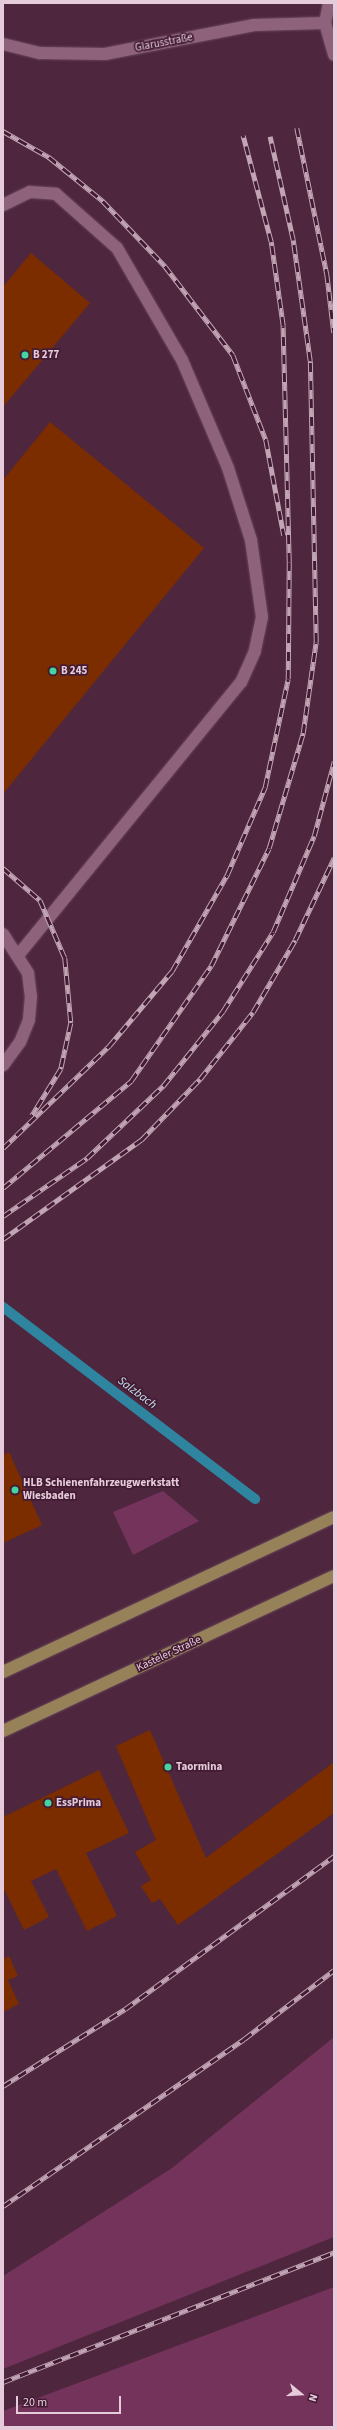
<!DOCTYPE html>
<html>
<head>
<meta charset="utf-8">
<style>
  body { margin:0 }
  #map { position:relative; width:337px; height:2430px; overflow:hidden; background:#4e263e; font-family:"Source Sans 3",sans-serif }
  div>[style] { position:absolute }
  .green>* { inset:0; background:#73335b }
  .stream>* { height:10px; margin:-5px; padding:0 5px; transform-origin:5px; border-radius:5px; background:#2f84a0 }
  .building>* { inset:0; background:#7b2d00 }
  .roads { filter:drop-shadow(0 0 1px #68465b) drop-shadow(0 0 1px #68465b) }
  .minor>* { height:12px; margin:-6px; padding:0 6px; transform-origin:6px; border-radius:6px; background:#8f627c }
  .major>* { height:12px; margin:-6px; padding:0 6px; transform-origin:6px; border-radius:6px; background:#978158 }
  .rail>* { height:4.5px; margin-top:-2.25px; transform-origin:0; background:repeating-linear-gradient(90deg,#431c34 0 9px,#c2a5b5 0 18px); box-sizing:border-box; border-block:1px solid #c2a5b5 }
  .dots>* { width:11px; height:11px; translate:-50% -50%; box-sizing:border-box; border:2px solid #431c34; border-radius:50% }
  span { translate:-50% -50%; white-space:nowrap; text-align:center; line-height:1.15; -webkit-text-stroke:3.5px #431c34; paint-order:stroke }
  .street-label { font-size:11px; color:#e6ccda }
  .poi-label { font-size:11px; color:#e6ccda; font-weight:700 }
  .left { translate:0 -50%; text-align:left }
  .water-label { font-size:12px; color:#c3e2ee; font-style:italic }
  .frame { position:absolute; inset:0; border:4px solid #e6ccda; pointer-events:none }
  .north { position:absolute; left:281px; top:2374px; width:40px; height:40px; -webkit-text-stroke:3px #431c34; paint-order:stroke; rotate:108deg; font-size:11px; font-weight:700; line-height:16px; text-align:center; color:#e6ccda }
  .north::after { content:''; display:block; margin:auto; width:14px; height:18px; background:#e6ccda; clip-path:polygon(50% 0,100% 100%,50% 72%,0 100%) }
  .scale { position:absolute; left:16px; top:2396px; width:105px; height:18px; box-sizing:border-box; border:2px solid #e6ccda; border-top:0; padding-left:5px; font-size:12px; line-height:14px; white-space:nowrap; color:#e6ccda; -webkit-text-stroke:3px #431c34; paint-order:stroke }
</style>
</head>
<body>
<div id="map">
  <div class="green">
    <i style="clip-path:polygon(163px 1491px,199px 1521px,133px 1555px,113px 1512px)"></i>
    <i style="clip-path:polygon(334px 2037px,334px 2237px,3px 2369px,3px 2276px,172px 2168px)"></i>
    <i style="clip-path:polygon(334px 2287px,334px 2427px,3px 2427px,3px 2411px)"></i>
  </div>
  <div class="stream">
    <i style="left:3px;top:1307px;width:317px;rotate:37.3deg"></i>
  </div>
  <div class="building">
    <i style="clip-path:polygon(31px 253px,90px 303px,3px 407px,3px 287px)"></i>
    <i style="clip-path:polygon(50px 422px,204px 548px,3px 794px,3px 480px)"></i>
    <i style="clip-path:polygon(9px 1452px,42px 1525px,3px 1543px,3px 1455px)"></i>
    <i style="clip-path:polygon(150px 1730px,206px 1858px,334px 1762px,334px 1813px,178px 1925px,160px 1899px,152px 1903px,141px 1886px,151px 1880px,135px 1852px,156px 1840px,116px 1746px)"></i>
    <i style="clip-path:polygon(99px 1770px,129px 1833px,86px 1853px,117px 1916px,87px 1931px,56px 1869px,31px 1881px,49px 1917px,24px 1930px,3px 1887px,3px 1817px)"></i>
    <i style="clip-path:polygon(9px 1956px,18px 1976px,8px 1980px,19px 2004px,3px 2012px,3px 1959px)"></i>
  </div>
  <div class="roads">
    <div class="minor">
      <i style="left:329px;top:3px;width:20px;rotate:101deg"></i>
      <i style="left:325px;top:23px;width:33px;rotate:74deg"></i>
      <i style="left:3px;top:44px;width:38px;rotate:14deg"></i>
      <i style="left:40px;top:53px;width:65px;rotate:0.9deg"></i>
      <i style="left:105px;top:54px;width:152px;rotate:-11deg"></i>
      <i style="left:254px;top:25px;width:71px;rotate:-1.6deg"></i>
      <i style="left:3px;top:205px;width:30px;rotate:-26deg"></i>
      <i style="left:30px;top:192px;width:26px;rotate:4deg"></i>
      <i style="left:56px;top:194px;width:81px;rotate:41.5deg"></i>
      <i style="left:117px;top:248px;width:129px;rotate:59.9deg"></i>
      <i style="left:182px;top:360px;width:117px;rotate:66.9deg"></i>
      <i style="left:228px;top:468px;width:76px;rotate:72.3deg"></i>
      <i style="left:251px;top:540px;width:78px;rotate:81.9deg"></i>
      <i style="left:262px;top:617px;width:35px;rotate:102deg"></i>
      <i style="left:255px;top:651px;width:34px;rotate:114deg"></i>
      <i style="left:241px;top:682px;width:351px;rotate:129.2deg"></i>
      <i style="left:3px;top:934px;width:46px;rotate:57.3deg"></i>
      <i style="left:28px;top:973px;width:23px;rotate:83deg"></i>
      <i style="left:31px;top:996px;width:24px;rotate:95deg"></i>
      <i style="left:29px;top:1020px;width:24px;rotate:112deg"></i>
      <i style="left:20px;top:1042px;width:29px;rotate:126deg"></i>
    </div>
    <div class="major">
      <i style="left:3px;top:1672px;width:365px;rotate:-25.1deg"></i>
      <i style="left:3px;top:1731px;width:365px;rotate:-25.1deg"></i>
    </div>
  </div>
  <div class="rail">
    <i style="left:297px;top:128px;width:149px;rotate:78.4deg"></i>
    <i style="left:327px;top:274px;width:59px;rotate:83.2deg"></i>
    <i style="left:3px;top:131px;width:53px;rotate:29.5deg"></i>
    <i style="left:49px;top:157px;width:70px;rotate:39.2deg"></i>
    <i style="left:103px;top:201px;width:90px;rotate:46.4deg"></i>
    <i style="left:165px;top:266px;width:112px;rotate:52.6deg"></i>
    <i style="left:233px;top:355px;width:91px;rotate:68.8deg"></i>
    <i style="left:266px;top:440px;width:97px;rotate:79.3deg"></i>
    <i style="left:3px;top:868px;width:49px;rotate:40.9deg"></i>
    <i style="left:40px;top:900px;width:63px;rotate:66.7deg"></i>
    <i style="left:65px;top:958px;width:65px;rotate:84.7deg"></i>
    <i style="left:71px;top:1023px;width:47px;rotate:102.3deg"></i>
    <i style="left:61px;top:1069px;width:55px;rotate:121.7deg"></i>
    <i style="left:3px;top:1148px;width:147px;rotate:-43.9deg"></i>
    <i style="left:109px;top:1046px;width:98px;rotate:-50deg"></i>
    <i style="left:172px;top:971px;width:111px;rotate:-60.2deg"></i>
    <i style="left:227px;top:875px;width:96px;rotate:-66.6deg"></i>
    <i style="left:265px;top:787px;width:110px;rotate:-78deg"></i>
    <i style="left:288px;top:679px;width:117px;rotate:-89.5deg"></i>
    <i style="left:289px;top:562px;width:236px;rotate:-91.5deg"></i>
    <i style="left:283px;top:326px;width:85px;rotate:-98.1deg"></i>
    <i style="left:271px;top:242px;width:110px;rotate:-104.8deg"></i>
    <i style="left:3px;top:1188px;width:167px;rotate:-39.9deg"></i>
    <i style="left:131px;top:1081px;width:140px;rotate:-55.2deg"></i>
    <i style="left:211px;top:966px;width:131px;rotate:-63.8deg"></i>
    <i style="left:269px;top:848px;width:120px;rotate:-73.5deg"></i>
    <i style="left:303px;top:733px;width:92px;rotate:-81.9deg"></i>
    <i style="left:316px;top:642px;width:281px;rotate:-91.2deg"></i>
    <i style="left:310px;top:361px;width:122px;rotate:-98deg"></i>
    <i style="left:293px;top:240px;width:106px;rotate:-102.6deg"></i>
    <i style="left:3px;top:1216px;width:102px;rotate:-34.6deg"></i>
    <i style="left:87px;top:1158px;width:105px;rotate:-43.5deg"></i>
    <i style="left:163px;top:1086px;width:96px;rotate:-51.3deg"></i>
    <i style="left:223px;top:1011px;width:93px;rotate:-57.7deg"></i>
    <i style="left:273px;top:932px;width:104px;rotate:-66.9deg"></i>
    <i style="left:314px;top:836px;width:77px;rotate:-74.9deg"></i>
    <i style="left:3px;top:1239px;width:170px;rotate:-35.7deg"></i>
    <i style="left:141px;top:1140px;width:85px;rotate:-46deg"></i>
    <i style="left:200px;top:1079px;width:85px;rotate:-51.7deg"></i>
    <i style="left:253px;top:1012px;width:83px;rotate:-59.7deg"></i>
    <i style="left:295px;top:940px;width:91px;rotate:-64.6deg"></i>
    <i style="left:3px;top:2086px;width:144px;rotate:-32.3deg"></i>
    <i style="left:125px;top:2009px;width:259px;rotate:-36.2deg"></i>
    <i style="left:3px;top:2206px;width:293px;rotate:-34.7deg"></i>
    <i style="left:244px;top:2039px;width:113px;rotate:-37.5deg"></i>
    <i style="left:3px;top:2382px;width:356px;rotate:-21.4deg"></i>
  </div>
  <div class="dots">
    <i style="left:25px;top:355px;background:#45d49f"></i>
    <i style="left:53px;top:671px;background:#45d49f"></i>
    <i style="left:15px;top:1490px;background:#45d49f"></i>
    <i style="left:168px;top:1767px;background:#45d49f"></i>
    <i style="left:48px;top:1803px;background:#45d49f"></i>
  </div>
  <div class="street-label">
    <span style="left:164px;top:43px;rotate:-11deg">Glarusstraße</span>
    <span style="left:169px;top:1654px;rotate:-25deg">Kasteler Straße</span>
  </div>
  <div class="poi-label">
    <span class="left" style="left:33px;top:355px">B 277</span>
    <span class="left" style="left:61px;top:671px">B 245</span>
    <span class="left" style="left:23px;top:1490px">HLB Schienenfahrzeugwerkstatt<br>Wiesbaden</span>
    <span class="left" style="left:176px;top:1767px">Taormina</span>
    <span class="left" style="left:56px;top:1803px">EssPrima</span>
  </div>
  <div class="water-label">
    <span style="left:137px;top:1393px;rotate:37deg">Salzbach</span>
  </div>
  <div class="frame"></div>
  <div class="north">N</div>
  <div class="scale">20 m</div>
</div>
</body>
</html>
